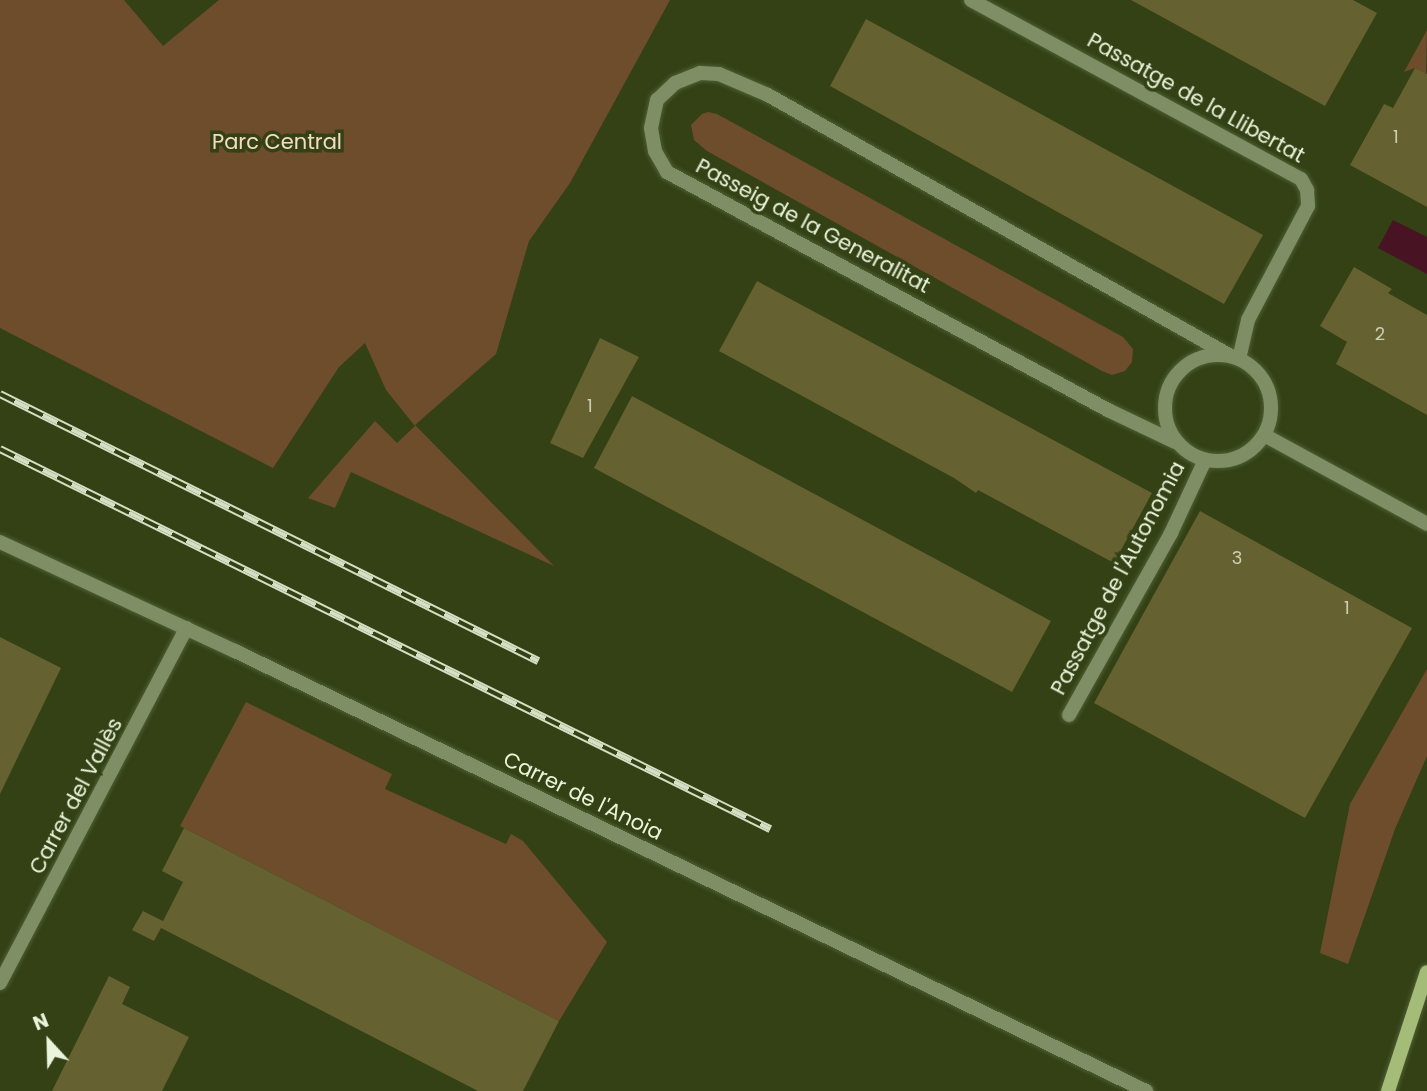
<!DOCTYPE html>
<html>
<head>
<meta charset="utf-8">
<style>
  body { margin:0 }
  #map { position:relative; width:1427px; height:1091px; overflow:hidden; background:#334115; font-family:Poppins,sans-serif }
  div>[style] { position:absolute }
  .green>* { inset:0; background:#6e4d2c }
  .water>* { inset:0; background:#481424 }
  .building>* { inset:0; background:#656130 }
  .roads { filter:drop-shadow(0 0 2px #505e35) drop-shadow(0 0 2px #505e35) }
  .street>* { height:14px; margin:-7px; padding:0 7px; transform-origin:7px; border-radius:7px; background:#7f8e64 }
  .street>.ring { margin:-7px; padding:0; box-sizing:content-box; background:none; border:14px solid #7f8e64; border-radius:50% }
  .secondary>* { height:14px; margin:-7px; padding:0 7px; transform-origin:7px; border-radius:7px; background:#a4bc78 }
  .rail>* { height:8px; margin-top:-4px; transform-origin:0; background:repeating-linear-gradient(90deg,#334115 0 16px,#d5dfc4 0 32px); box-sizing:border-box; border-block:2px solid #d5dfc4 }
  span { translate:-50% -50%; white-space:nowrap; text-align:center; line-height:1.15; -webkit-text-stroke:7px #334115; paint-order:stroke }
  .number-label { font-size:18px; color:#c9cfb0 }
  .number-label span { -webkit-text-stroke-width:0 }
  .street-label { font-size:21px; color:#eaf4db }
  .park-label { font-size:21px; color:#f6dbc2 }
  .north { position:absolute; left:14px; top:1007px; width:70px; height:70px; -webkit-text-stroke:5px #334115; paint-order:stroke; rotate:338deg; font-size:19px; font-weight:700; line-height:28px; text-align:center; color:#eaf4db }
  .north::after { content:''; display:block; margin:auto; width:24px; height:32px; background:#eaf4db; clip-path:polygon(50% 0,100% 100%,50% 72%,0 100%) }
</style>
</head>
<body>
<div id="map">
  <div class="green">
    <i style="clip-path:polygon(0 0,124px 0,163px 46px,219px 0,670px 0,570px 183px,529px 241px,496px 354px,415px 425px,554px 566px,351px 472px,335px 508px,308px 498px,375px 421px,397px 443px,415px 426px,386px 390px,365px 343px,339px 367px,273px 468px,0 328px)"></i>
    <i style="clip-path:polygon(1427px 30px,1426px 74px,1415px 68px,1404px 72px)"></i>
    <i style="clip-path:polygon(708px 112px,717px 114px,1123px 337px,1133px 349px,1132px 362px,1125px 371px,1112px 375px,1102px 371px,707px 151px,694px 140px,691px 125px,702px 114px)"></i>
    <i style="clip-path:polygon(1427px 669px,1427px 756px,1395px 829px,1348px 964px,1320px 953px,1350px 804px)"></i>
    <i style="clip-path:polygon(246px 702px,392px 774px,385px 789px,506px 844px,511px 834px,523px 841px,607px 942px,559px 1021px,180px 826px)"></i>
  </div>
  <div class="water">
    <i style="clip-path:polygon(1393px 220px,1427px 237px,1427px 274px,1378px 248px)"></i>
  </div>
  <div class="building">
    <i style="clip-path:polygon(1131px 0,1353px 0,1377px 13px,1325px 106px)"></i>
    <i style="clip-path:polygon(866px 19px,1263px 235px,1224px 304px,830px 86px)"></i>
    <i style="clip-path:polygon(1415px 68px,1427px 74px,1427px 207px,1350px 165px,1384px 104px,1393px 108px)"></i>
    <i style="clip-path:polygon(1354px 267px,1392px 289px,1388px 293px,1427px 315px,1427px 415px,1336px 364px,1347px 342px,1320px 326px)"></i>
    <i style="clip-path:polygon(757px 281px,1152px 493px,1114px 563px,978px 490px,976px 493px,954px 478px,719px 351px)"></i>
    <i style="clip-path:polygon(600px 338px,639px 357px,583px 458px,550px 443px)"></i>
    <i style="clip-path:polygon(632px 396px,1051px 621px,1012px 692px,594px 468px)"></i>
    <i style="clip-path:polygon(1200px 511px,1412px 628px,1305px 818px,1094px 703px)"></i>
    <i style="clip-path:polygon(0 637px,61px 668px,0 794px)"></i>
    <i style="clip-path:polygon(184px 828px,559px 1021px,523px 1091px,478px 1091px,161px 928px,154px 941px,132px 930px,143px 911px,163px 921px,183px 882px,162px 871px)"></i>
    <i style="clip-path:polygon(109px 976px,130px 987px,122px 1004px,189px 1037px,162px 1091px,52px 1091px)"></i>
  </div>
  <div class="roads">
    <div class="street">
      <i style="left:971px;top:0;width:375px;rotate:28.5deg"></i>
      <i style="left:1301px;top:179px;width:13px;rotate:61deg"></i>
      <i style="left:1307px;top:190px;width:16px;rotate:86deg"></i>
      <i style="left:1308px;top:206px;width:129px;rotate:117.8deg"></i>
      <i style="left:1248px;top:320px;width:40px;rotate:103deg"></i>
      <i class="ring" style="left:1165px;top:355px;width:92px;height:92px"></i>
      <i style="left:1264px;top:435px;width:186px;rotate:28.6deg"></i>
      <i style="left:1175px;top:442px;width:74px;rotate:-154.5deg"></i>
      <i style="left:1108px;top:410px;width:501px;rotate:-151.65deg"></i>
      <i style="left:667px;top:172px;width:24px;rotate:-120deg"></i>
      <i style="left:655px;top:151px;width:23px;rotate:-100deg"></i>
      <i style="left:651px;top:128px;width:29px;rotate:-78deg"></i>
      <i style="left:657px;top:100px;width:25px;rotate:-43deg"></i>
      <i style="left:675px;top:83px;width:27px;rotate:-22deg"></i>
      <i style="left:700px;top:73px;width:19px;rotate:3deg"></i>
      <i style="left:719px;top:74px;width:53px;rotate:23.2deg"></i>
      <i style="left:768px;top:95px;width:529px;rotate:29.42deg"></i>
      <i style="left:0;top:542px;width:259px;rotate:24.9deg"></i>
      <i style="left:235px;top:651px;width:1012px;rotate:25.78deg"></i>
      <i style="left:1069px;top:715px;width:209px;rotate:-60.7deg"></i>
      <i style="left:1171px;top:533px;width:81px;rotate:-65deg"></i>
      <i style="left:0;top:983px;width:401px;rotate:-62.3deg"></i>
    </div>
    <div class="secondary">
      <i style="left:1388px;top:1091px;width:125px;rotate:-71.9deg"></i>
    </div>
  </div>
  <div class="rail">
    <i style="left:0;top:394px;width:601px;rotate:26.39deg"></i>
    <i style="left:0;top:449px;width:859px;rotate:26.27deg"></i>
  </div>
  <div class="number-label">
    <span style="left:1396px;top:137px">1</span>
    <span style="left:1380px;top:334px">2</span>
    <span style="left:590px;top:406px">1</span>
    <span style="left:1237px;top:558px">3</span>
    <span style="left:1347px;top:608px">1</span>
  </div>
  <div class="street-label">
    <span style="left:1196px;top:98px;rotate:29deg">Passatge de la Llibertat</span>
    <span style="left:813px;top:226px;rotate:28deg">Passeig de la Generalitat</span>
    <span style="left:1118px;top:578px;rotate:-62deg">Passatge de l'Autonomia</span>
    <span style="left:76px;top:796px;rotate:-62deg">Carrer del Vallès</span>
    <span style="left:583px;top:796px;rotate:26deg">Carrer de l'Anoia</span>
  </div>
  <div class="park-label">
    <span style="left:277px;top:142px">Parc Central</span>
  </div>
  <div class="north">N</div>
</div>
</body>
</html>
